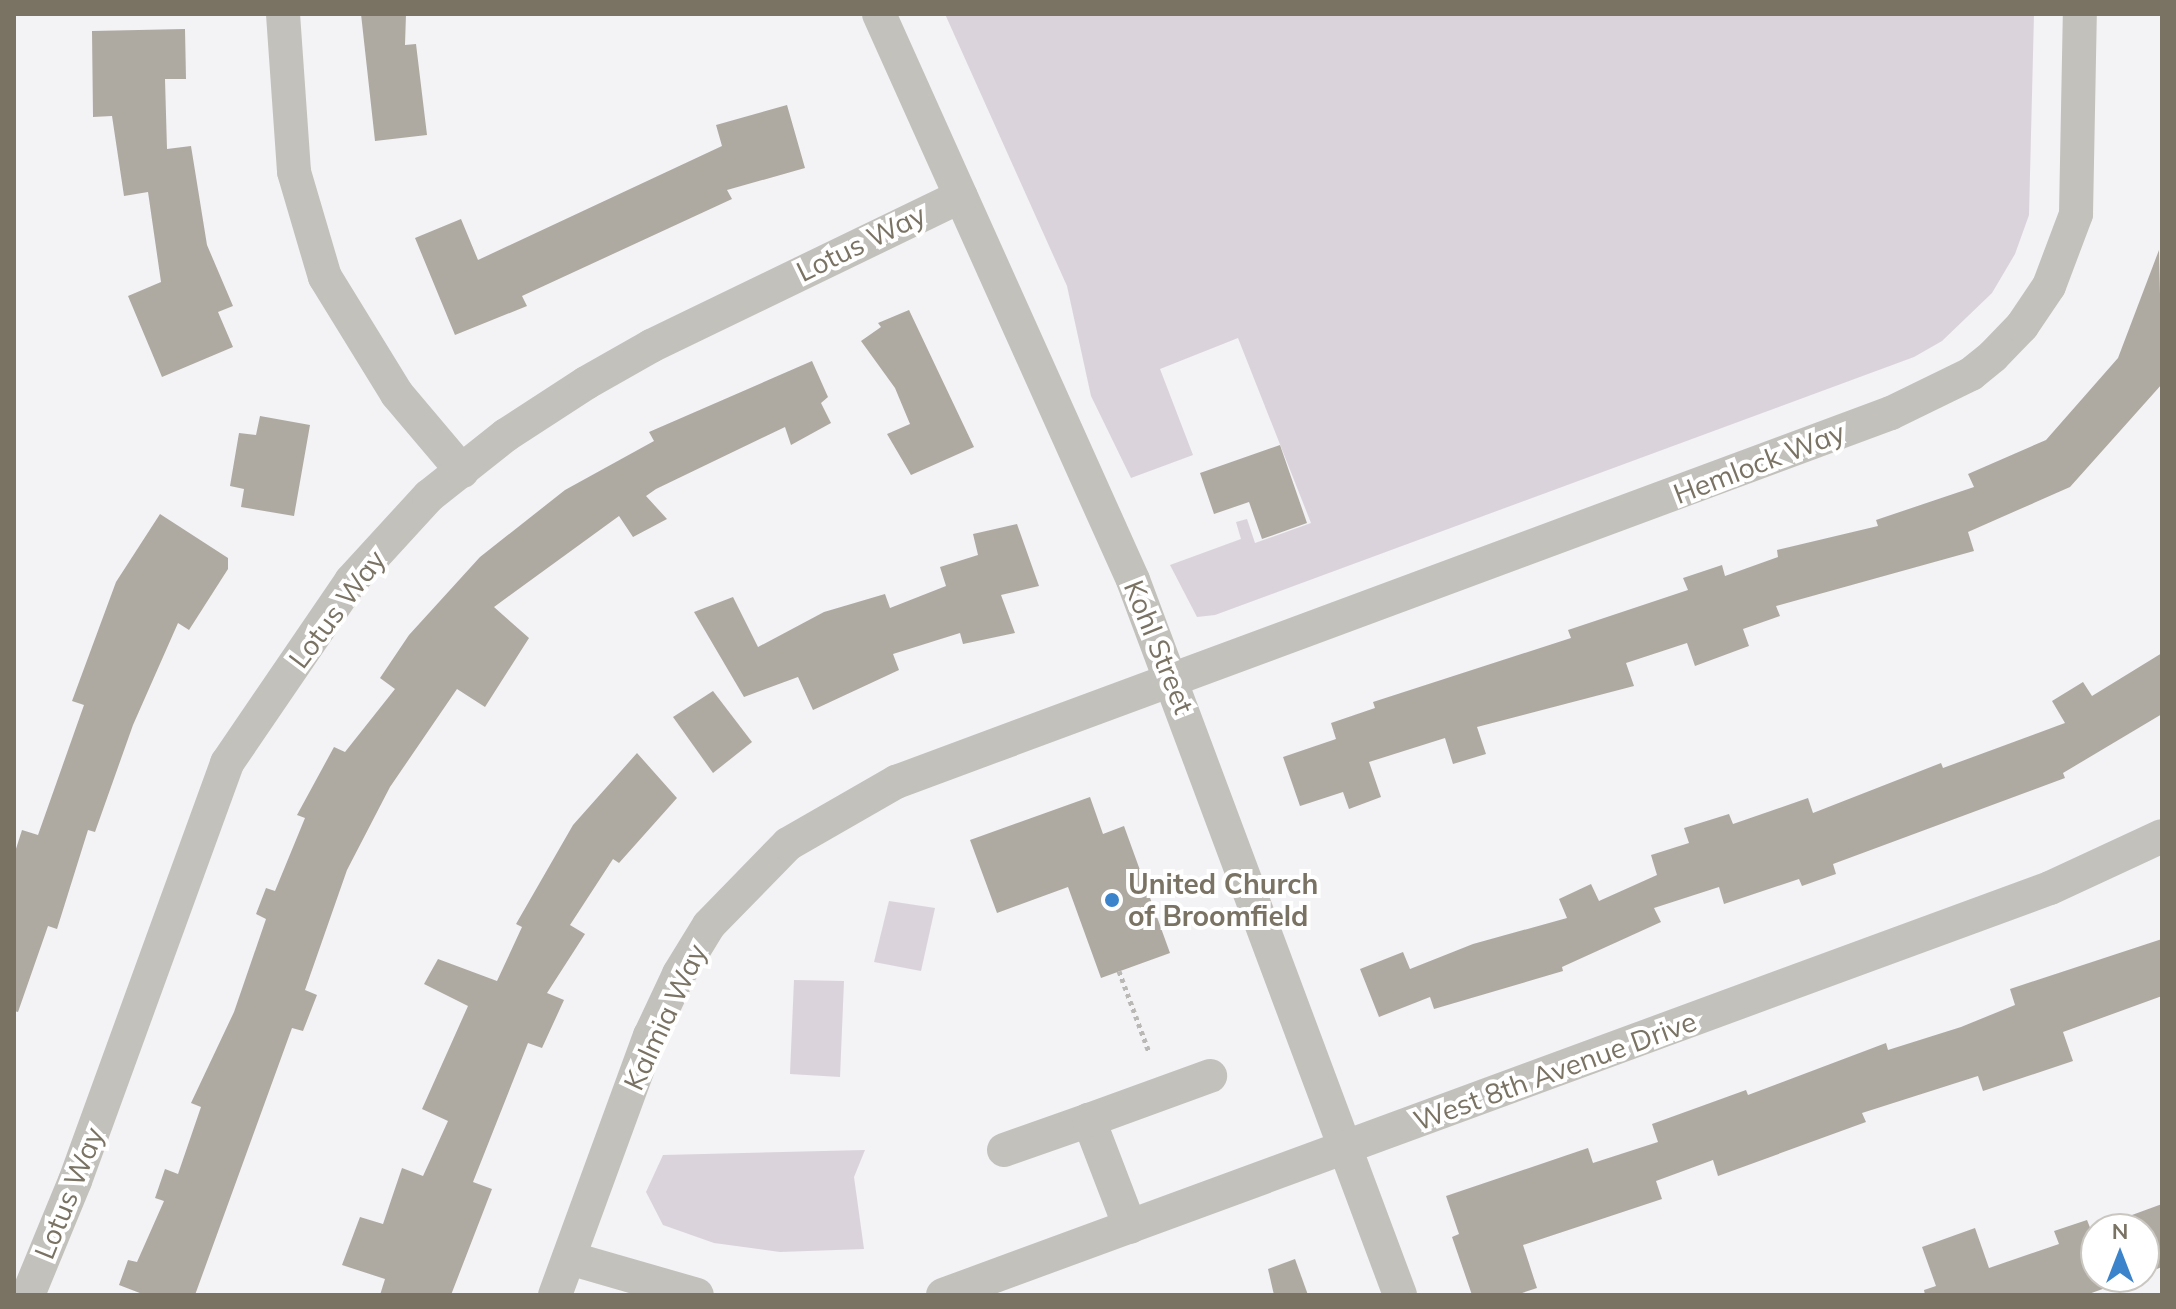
<!DOCTYPE html>
<html>
<head>
<meta charset="utf-8">
<style>
  body { margin:0 }
  #map { position:relative; width:2176px; height:1309px; overflow:hidden; background:#f3f2f5; font-family:Mulish,sans-serif }
  div>[style] { position:absolute }
  .green>* { inset:0; background:#dad3db }
  .building>* { inset:0; background:#aeaaa2 }
  .path>* { height:5px; margin-top:-2.5px; transform-origin:0; background:repeating-linear-gradient(90deg,#bab8b4 0 4px,transparent 0 8px) }
  .minor>* { height:34px; margin:-17px; padding:0 17px; transform-origin:17px; border-radius:17px; background:#c3c1bc }
  .dots>* { width:22px; height:22px; translate:-50% -50%; box-sizing:border-box; border:4px solid #fff; border-radius:50% }
  span { translate:-50% -50%; white-space:nowrap; text-align:center; line-height:1.15; -webkit-text-stroke:8px #fff; paint-order:stroke }
  .street-label { font-size:28px; color:#7a7364 }
  .poi-label { font-size:28px; color:#7a7364; font-weight:700 }
  .left { translate:0 -50%; text-align:left }
  .frame { position:absolute; inset:0; border:16px solid #7a7364; pointer-events:none }
  .north { position:absolute; left:2080px; top:1213px; width:80px; height:80px; box-sizing:border-box; background:#fff; border:2px solid #cac7c1; border-radius:50%; rotate:0deg; font-size:22px; font-weight:700; line-height:32px; text-align:center; color:#7a7364 }
  .north::after { content:''; display:block; margin:auto; width:28px; height:36px; background:#3b84cb; clip-path:polygon(50% 0,100% 100%,50% 72%,0 100%) }
</style>
</head>
<body>
<div id="map">
  <div class="green">
    <i style="clip-path:polygon(945px 14px,2034px 14px,2029px 215px,2015px 254px,1992px 293px,1942px 341px,1914px 357px,1215px 615px,1197px 617px,1170px 565px,1241px 539px,1236px 522px,1247px 519px,1255px 543px,1311px 523px,1238px 338px,1160px 369px,1193px 455px,1131px 478px,1091px 396px,1067px 286px)"></i>
    <i style="clip-path:polygon(889px 901px,935px 908px,921px 971px,874px 962px)"></i>
    <i style="clip-path:polygon(794px 980px,844px 981px,840px 1077px,790px 1074px)"></i>
    <i style="clip-path:polygon(865px 1150px,854px 1177px,864px 1249px,780px 1252px,714px 1243px,663px 1225px,646px 1192px,663px 1155px)"></i>
  </div>
  <div class="building">
    <i style="clip-path:polygon(361px 14px,406px 14px,405px 45px,416px 44px,427px 135px,375px 141px)"></i>
    <i style="clip-path:polygon(185px 29px,186px 79px,165px 79px,167px 149px,191px 146px,207px 245px,233px 306px,218px 312px,233px 347px,162px 377px,128px 296px,161px 282px,148px 192px,124px 196px,112px 116px,93px 117px,92px 31px)"></i>
    <i style="clip-path:polygon(787px 105px,805px 168px,727px 190px,732px 199px,522px 296px,527px 306px,455px 335px,415px 238px,461px 219px,478px 260px,722px 146px,716px 125px)"></i>
    <i style="clip-path:polygon(2159px 250px,2162px 384px,2070px 487px,1968px 532px,1974px 551px,1776px 606px,1780px 616px,1743px 629px,1749px 646px,1695px 666px,1687px 643px,1626px 663px,1634px 686px,1477px 727px,1486px 754px,1453px 764px,1445px 738px,1369px 762px,1381px 797px,1349px 809px,1343px 792px,1300px 806px,1283px 757px,1336px 739px,1331px 723px,1375px 708px,1373px 702px,1571px 638px,1568px 630px,1688px 590px,1683px 578px,1722px 565px,1725px 576px,1778px 557px,1777px 550px,1878px 526px,1876px 520px,1974px 487px,1968px 474px,2046px 440px,2118px 358px)"></i>
    <i style="clip-path:polygon(909px 310px,974px 447px,911px 475px,887px 434px,910px 424px,895px 388px,861px 341px,881px 327px,878px 323px)"></i>
    <i style="clip-path:polygon(812px 361px,828px 397px,821px 403px,831px 423px,791px 445px,785px 427px,656px 489px,646px 496px,667px 519px,633px 537px,619px 516px,494px 607px,529px 638px,485px 707px,457px 689px,390px 787px,347px 870px,305px 990px,317px 995px,303px 1031px,292px 1028px,195px 1295px,145px 1295px,119px 1285px,128px 1260px,137px 1262px,164px 1201px,155px 1198px,165px 1169px,178px 1174px,201px 1107px,191px 1103px,234px 1012px,266px 919px,256px 914px,266px 888px,275px 891px,305px 818px,297px 815px,334px 747px,345px 752px,395px 689px,380px 678px,409px 635px,480px 557px,565px 490px,654px 441px,649px 432px)"></i>
    <i style="clip-path:polygon(260px 416px,310px 425px,294px 516px,241px 507px,244px 489px,230px 486px,239px 433px,256px 435px)"></i>
    <i style="clip-path:polygon(1280px 445px,1307px 523px,1262px 539px,1249px 502px,1214px 514px,1200px 473px)"></i>
    <i style="clip-path:polygon(160px 514px,228px 558px,228px 569px,189px 630px,178px 623px,133px 725px,95px 832px,88px 830px,57px 929px,48px 926px,18px 1012px,14px 1011px,14px 855px,22px 830px,38px 835px,84px 705px,72px 701px,116px 582px)"></i>
    <i style="clip-path:polygon(1017px 524px,1039px 586px,1001px 595px,1015px 633px,963px 644px,960px 633px,893px 654px,899px 670px,813px 710px,798px 677px,744px 697px,694px 612px,733px 597px,758px 647px,824px 612px,885px 594px,890px 608px,946px 586px,940px 567px,978px 555px,973px 534px)"></i>
    <i style="clip-path:polygon(2162px 653px,2162px 714px,2063px 773px,2065px 778px,1833px 864px,1836px 874px,1802px 886px,1799px 879px,1724px 904px,1719px 887px,1654px 908px,1661px 922px,1562px 967px,1563px 971px,1434px 1009px,1430px 997px,1379px 1017px,1360px 969px,1403px 952px,1410px 969px,1473px 944px,1567px 918px,1559px 899px,1591px 884px,1599px 901px,1657px 875px,1651px 855px,1689px 843px,1684px 828px,1729px 814px,1733px 824px,1808px 798px,1813px 813px,1941px 763px,1943px 768px,2065px 723px,2052px 701px,2083px 682px,2092px 696px)"></i>
    <i style="clip-path:polygon(713px 691px,752px 742px,713px 773px,673px 717px)"></i>
    <i style="clip-path:polygon(637px 753px,677px 798px,619px 863px,613px 859px,570px 925px,585px 934px,547px 993px,564px 1000px,542px 1048px,528px 1043px,473px 1182px,492px 1189px,451px 1295px,380px 1295px,385px 1279px,342px 1265px,360px 1217px,383px 1224px,402px 1168px,423px 1176px,448px 1121px,422px 1109px,468px 1006px,424px 984px,438px 959px,497px 981px,522px 927px,516px 924px,573px 825px)"></i>
    <i style="clip-path:polygon(1090px 797px,1103px 834px,1124px 826px,1170px 953px,1101px 978px,1068px 887px,997px 913px,970px 840px)"></i>
    <i style="clip-path:polygon(2162px 939px,2162px 996px,2063px 1032px,2073px 1061px,1983px 1091px,1978px 1076px,1862px 1113px,1866px 1122px,1718px 1176px,1713px 1160px,1656px 1181px,1662px 1199px,1523px 1245px,1537px 1288px,1516px 1295px,1472px 1295px,1452px 1237px,1459px 1234px,1446px 1196px,1588px 1148px,1593px 1163px,1658px 1142px,1652px 1124px,1746px 1090px,1748px 1095px,1886px 1043px,1888px 1050px,1961px 1027px,2015px 1005px,2010px 989px)"></i>
    <i style="clip-path:polygon(2162px 1204px,2162px 1267px,2144px 1274px,2144px 1229px,2096px 1229px,2096px 1277px,2136px 1277px,2086px 1295px,1925px 1295px,1924px 1290px,1936px 1286px,1922px 1247px,1975px 1228px,1989px 1268px,2059px 1244px,2054px 1231px,2087px 1220px,2091px 1230px)"></i>
    <i style="clip-path:polygon(1295px 1259px,1308px 1295px,1274px 1295px,1268px 1269px)"></i>
  </div>
  <div class="path">
    <i style="left:1119px;top:971px;width:86px;rotate:69.7deg"></i>
  </div>
  <div class="minor">
    <i style="left:283px;top:14px;width:158px;rotate:86deg"></i>
    <i style="left:294px;top:172px;width:109px;rotate:73.6deg"></i>
    <i style="left:325px;top:277px;width:137px;rotate:58.4deg"></i>
    <i style="left:397px;top:394px;width:101px;rotate:49.8deg"></i>
    <i style="left:879px;top:14px;width:620px;rotate:65.83deg"></i>
    <i style="left:1133px;top:580px;width:763px;rotate:69.52deg"></i>
    <i style="left:1004px;top:1150px;width:90px;rotate:-19.4deg"></i>
    <i style="left:1130px;top:1227px;width:115px;rotate:-111deg"></i>
    <i style="left:1089px;top:1120px;width:129px;rotate:-20deg"></i>
    <i style="left:569px;top:1258px;width:133px;rotate:16.1deg"></i>
    <i style="left:28px;top:1295px;width:123px;rotate:-67.6deg"></i>
    <i style="left:75px;top:1181px;width:445px;rotate:-70deg"></i>
    <i style="left:227px;top:763px;width:220px;rotate:-55.7deg"></i>
    <i style="left:351px;top:581px;width:115px;rotate:-47.5deg"></i>
    <i style="left:429px;top:496px;width:98px;rotate:-38.4deg"></i>
    <i style="left:506px;top:435px;width:95px;rotate:-33deg"></i>
    <i style="left:586px;top:383px;width:75px;rotate:-29.6deg"></i>
    <i style="left:651px;top:346px;width:344px;rotate:-25.8deg"></i>
    <i style="left:555px;top:1295px;width:276px;rotate:-69.9deg"></i>
    <i style="left:650px;top:1036px;width:68px;rotate:-64.9deg"></i>
    <i style="left:679px;top:974px;width:57px;rotate:-58.5deg"></i>
    <i style="left:709px;top:925px;width:113px;rotate:-45.7deg"></i>
    <i style="left:788px;top:844px;width:125px;rotate:-29.9deg"></i>
    <i style="left:896px;top:782px;width:1061px;rotate:-20.35deg"></i>
    <i style="left:1891px;top:413px;width:89px;rotate:-26deg"></i>
    <i style="left:1971px;top:374px;width:28px;rotate:-39deg"></i>
    <i style="left:1993px;top:356px;width:42px;rotate:-46deg"></i>
    <i style="left:2022px;top:326px;width:48px;rotate:-56deg"></i>
    <i style="left:2049px;top:286px;width:77px;rotate:-69.4deg"></i>
    <i style="left:2076px;top:214px;width:200px;rotate:-88.9deg"></i>
    <i style="left:943px;top:1295px;width:1179px;rotate:-20.19deg"></i>
    <i style="left:2050px;top:888px;width:123px;rotate:-24.9deg"></i>
  </div>
  <div class="dots">
    <i style="left:1112px;top:900px;background:#3b84cb"></i>
  </div>
  <div class="street-label">
    <span style="left:861px;top:243px;rotate:-26deg">Lotus Way</span>
    <span style="left:1759px;top:463px;rotate:-21deg">Hemlock Way</span>
    <span style="left:337px;top:609px;rotate:-53deg">Lotus Way</span>
    <span style="left:1159px;top:647px;rotate:68deg">Kohl Street</span>
    <span style="left:665px;top:1017px;rotate:-65deg">Kalmia Way</span>
    <span style="left:1555px;top:1071px;rotate:-20deg">West 8th Avenue Drive</span>
    <span style="left:69px;top:1193px;rotate:-68deg">Lotus Way</span>
  </div>
  <div class="poi-label">
    <span class="left" style="left:1128px;top:900px">United Church<br>of Broomfield</span>
  </div>
  <div class="frame"></div>
  <div class="north">N</div>
</div>
</body>
</html>
